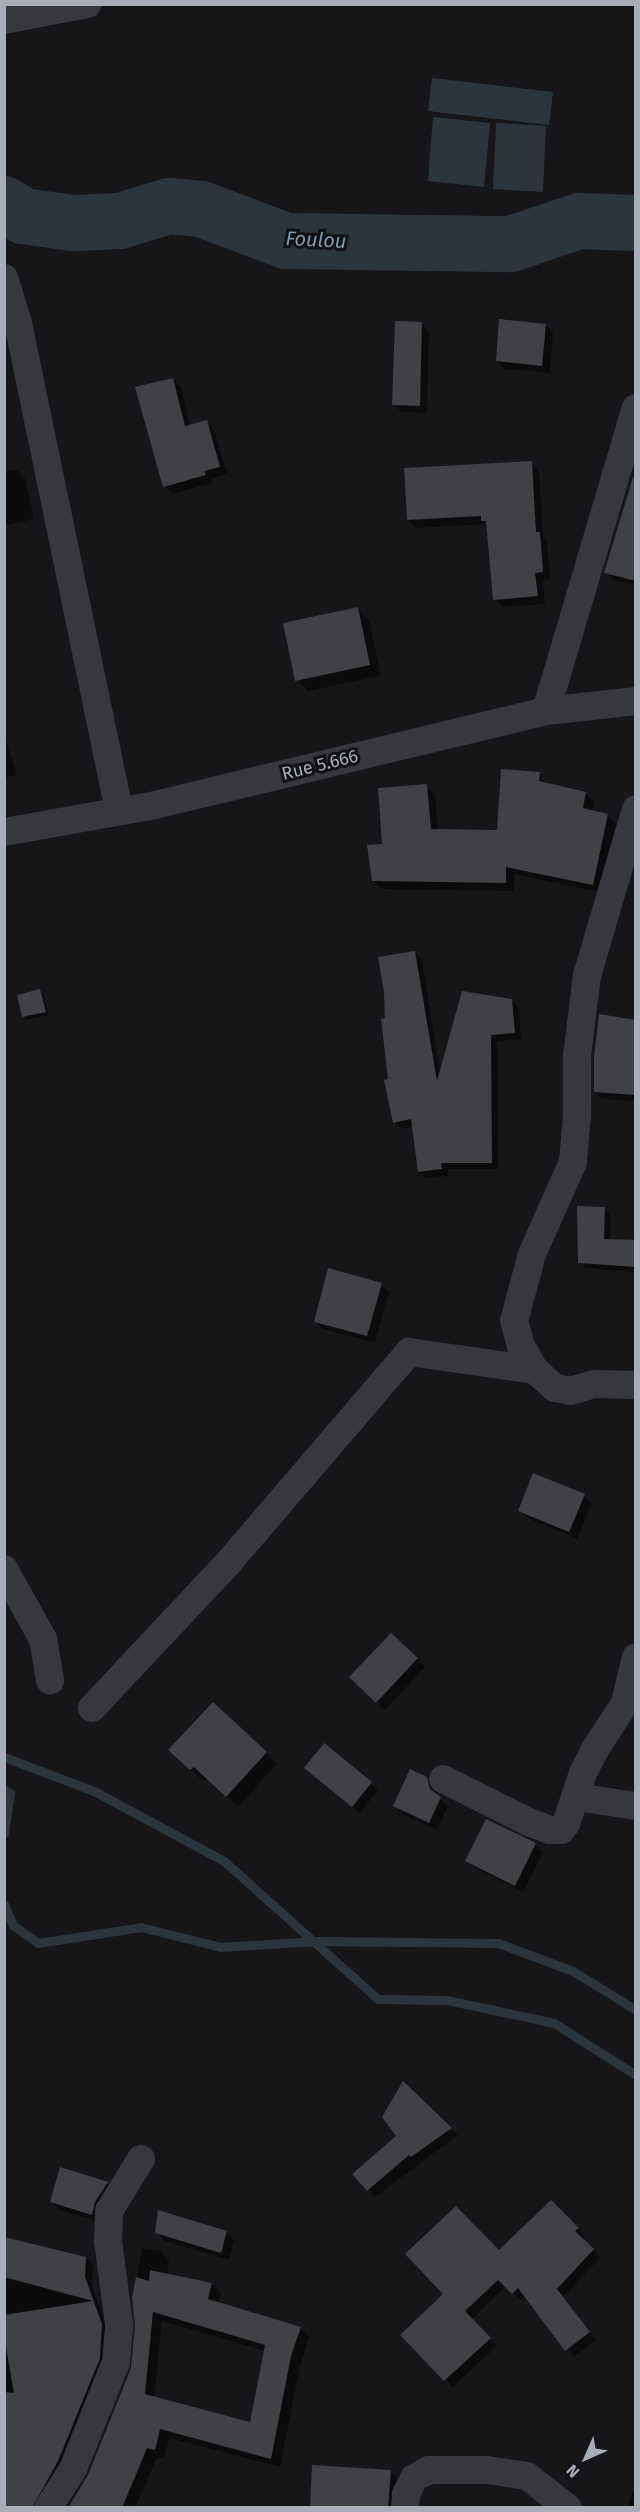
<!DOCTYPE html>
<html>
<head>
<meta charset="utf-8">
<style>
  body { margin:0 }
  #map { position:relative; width:640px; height:2512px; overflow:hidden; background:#161618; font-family:"Fira Sans",sans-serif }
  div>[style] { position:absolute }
  .water>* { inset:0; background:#2c353c }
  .shadow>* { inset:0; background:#0007 }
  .stream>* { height:9px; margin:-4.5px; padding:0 4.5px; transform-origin:4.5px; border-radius:4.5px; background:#2c353c }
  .river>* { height:56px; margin:-28px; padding:0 28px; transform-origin:28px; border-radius:28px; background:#2c353c }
  .building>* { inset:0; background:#404145 }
  .street>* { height:28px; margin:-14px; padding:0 14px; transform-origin:14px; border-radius:14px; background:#37383d }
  span { translate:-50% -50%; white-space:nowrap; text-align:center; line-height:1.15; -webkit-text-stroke:6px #111113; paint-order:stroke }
  .street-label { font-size:18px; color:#a8adb8 }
  .water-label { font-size:20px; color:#7f9bb3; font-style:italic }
  .frame { position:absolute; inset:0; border:6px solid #a8adb8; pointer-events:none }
  .north { position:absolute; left:556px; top:2428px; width:60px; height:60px; -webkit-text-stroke:4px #111113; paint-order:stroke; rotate:225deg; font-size:16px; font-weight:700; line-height:24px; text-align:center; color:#a8adb8 }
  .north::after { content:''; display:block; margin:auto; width:21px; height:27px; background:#a8adb8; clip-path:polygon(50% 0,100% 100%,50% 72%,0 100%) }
</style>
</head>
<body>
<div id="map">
  <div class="water">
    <i style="clip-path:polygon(432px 78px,553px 92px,549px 125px,428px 111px)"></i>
    <i style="clip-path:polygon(433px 117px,490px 123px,484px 187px,428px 181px)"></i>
    <i style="clip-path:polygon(496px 123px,546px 126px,543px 192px,493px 189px)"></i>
  </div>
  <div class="shadow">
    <i style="clip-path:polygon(421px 324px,429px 332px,427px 413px,402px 412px,394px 405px)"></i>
    <i style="clip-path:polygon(545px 325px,553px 333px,550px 373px,505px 369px,497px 361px)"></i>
    <i style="clip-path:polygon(173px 379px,181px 387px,190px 426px,206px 422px,214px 430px,227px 474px,211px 479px,212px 483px,173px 494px,165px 486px)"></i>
    <i style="clip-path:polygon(531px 463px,539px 471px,543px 537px,547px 542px,550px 579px,543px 580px,545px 604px,503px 607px,495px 599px,486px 524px,416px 528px,408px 520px)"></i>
    <i style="clip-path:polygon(17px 470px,25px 478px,34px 519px,4px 526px,4px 472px)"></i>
    <i style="clip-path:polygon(636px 473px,636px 586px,614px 580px,606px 572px)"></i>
    <i style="clip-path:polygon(357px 609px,369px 620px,381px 676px,308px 691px,297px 680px)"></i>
    <i style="clip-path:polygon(4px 734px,17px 775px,4px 778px)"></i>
    <i style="clip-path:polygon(539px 774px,548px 785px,586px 793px,594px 802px,592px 812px,607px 815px,616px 824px,602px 893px,514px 874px,514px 891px,382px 889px,373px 880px,383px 845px,426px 786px,435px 795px,438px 831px,499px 832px)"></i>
    <i style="clip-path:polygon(415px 953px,422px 960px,440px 1074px,512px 1001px,519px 1008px,521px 1039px,497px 1041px,498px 1169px,448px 1169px,448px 1176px,426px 1178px,419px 1172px,414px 1126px,402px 1129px,395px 1122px,386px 1020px)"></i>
    <i style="clip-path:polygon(40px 991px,43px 994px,49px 1015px,27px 1020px,24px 1017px,19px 996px)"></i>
    <i style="clip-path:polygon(636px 1022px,636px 1101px,602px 1099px,595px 1092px)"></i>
    <i style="clip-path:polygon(605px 1208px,611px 1215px,610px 1240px,636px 1241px,636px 1272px,586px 1268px,580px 1262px)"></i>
    <i style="clip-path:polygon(381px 1284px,389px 1292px,375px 1343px,323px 1329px,315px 1321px)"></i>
    <i style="clip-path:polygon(584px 1496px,592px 1503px,577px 1539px,527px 1518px,520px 1510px)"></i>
    <i style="clip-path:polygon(391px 1635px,425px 1667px,385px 1710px,351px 1677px)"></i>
    <i style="clip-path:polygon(213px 1704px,277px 1764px,238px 1807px,206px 1777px,203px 1781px,181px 1761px)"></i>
    <i style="clip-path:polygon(314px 1775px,371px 1783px,378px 1790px,360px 1813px)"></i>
    <i style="clip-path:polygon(426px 1778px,434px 1786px,436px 1795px,448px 1806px,437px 1830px,402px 1814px,395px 1806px)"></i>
    <i style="clip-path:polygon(535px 1844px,543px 1852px,523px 1892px,475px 1868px,467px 1861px)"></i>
    <i style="clip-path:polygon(403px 2084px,458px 2135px,375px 2197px,355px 2174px,398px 2136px)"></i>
    <i style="clip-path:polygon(107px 2183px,115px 2191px,100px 2222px,60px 2210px,52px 2202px)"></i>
    <i style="clip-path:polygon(551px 2202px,585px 2236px,582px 2240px,600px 2258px,563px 2297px,596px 2340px,574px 2357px,525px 2295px,521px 2300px,506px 2286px,472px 2319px,497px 2346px,453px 2387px,402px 2335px,499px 2252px)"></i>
    <i style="clip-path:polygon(226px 2232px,234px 2240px,229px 2260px,165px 2241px,157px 2233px)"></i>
    <i style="clip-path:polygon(4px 2238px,86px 2258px,93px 2266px,92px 2286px,109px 2333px,106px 2366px,41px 2508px,4px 2508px)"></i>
    <i style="clip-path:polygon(evenodd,142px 2248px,159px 2250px,169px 2260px,167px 2275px,212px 2284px,221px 2294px,218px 2303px,300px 2328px,309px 2337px,300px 2366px,280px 2467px,169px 2438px,164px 2459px,157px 2457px,135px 2508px,72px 2508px,90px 2476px,133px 2368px,137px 2325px,134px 2298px,142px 2248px,162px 2321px,265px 2351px,251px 2424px,154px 2398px,162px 2321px)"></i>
    <i style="clip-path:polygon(390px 2471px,401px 2483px,400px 2508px,311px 2508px)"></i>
    <i style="clip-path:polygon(636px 2483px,636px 2508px,627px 2508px)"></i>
  </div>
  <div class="stream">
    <i style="left:4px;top:1757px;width:96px;rotate:20.7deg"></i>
    <i style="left:94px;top:1791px;width:148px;rotate:28.3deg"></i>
    <i style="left:224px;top:1861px;width:207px;rotate:41.9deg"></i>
    <i style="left:378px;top:1999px;width:69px;rotate:0.8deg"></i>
    <i style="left:447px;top:2000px;width:109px;rotate:12.1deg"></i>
    <i style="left:554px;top:2023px;width:97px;rotate:32.4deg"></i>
    <i style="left:4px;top:1789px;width:7px;rotate:34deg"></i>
    <i style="left:10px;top:1793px;width:40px;rotate:98.5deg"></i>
    <i style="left:4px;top:1904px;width:23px;rotate:67deg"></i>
    <i style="left:13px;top:1925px;width:31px;rotate:36deg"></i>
    <i style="left:38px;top:1943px;width:104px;rotate:-8.8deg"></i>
    <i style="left:141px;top:1927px;width:82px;rotate:14deg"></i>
    <i style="left:221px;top:1947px;width:96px;rotate:-3.6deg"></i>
    <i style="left:317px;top:1941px;width:181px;rotate:0.6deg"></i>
    <i style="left:498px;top:1943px;width:80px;rotate:20.5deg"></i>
    <i style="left:573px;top:1971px;width:74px;rotate:31.8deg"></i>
  </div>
  <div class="river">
    <i style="left:4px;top:204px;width:22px;rotate:32deg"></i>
    <i style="left:23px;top:216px;width:50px;rotate:8deg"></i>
    <i style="left:73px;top:223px;width:47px;rotate:-2.4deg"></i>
    <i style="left:120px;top:221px;width:51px;rotate:-17deg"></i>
    <i style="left:169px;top:206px;width:32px;rotate:5deg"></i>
    <i style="left:201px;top:209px;width:91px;rotate:20.6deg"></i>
    <i style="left:286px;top:241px;width:225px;rotate:0.8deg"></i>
    <i style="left:511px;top:244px;width:72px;rotate:-18.7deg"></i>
    <i style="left:579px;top:221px;width:57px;rotate:2deg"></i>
  </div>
  <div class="building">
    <i style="clip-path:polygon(499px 319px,546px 324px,542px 366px,496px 361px)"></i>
    <i style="clip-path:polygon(395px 321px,422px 322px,420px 406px,392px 405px)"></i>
    <i style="clip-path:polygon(173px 378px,185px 426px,207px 420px,220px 467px,204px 471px,206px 475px,163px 487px,135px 387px)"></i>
    <i style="clip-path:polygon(532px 461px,536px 532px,540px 532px,543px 572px,535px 573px,538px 596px,493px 600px,486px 521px,481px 521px,481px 516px,407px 520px,404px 468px)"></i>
    <i style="clip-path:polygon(633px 477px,636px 478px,636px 581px,604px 573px)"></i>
    <i style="clip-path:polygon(358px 607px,370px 665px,295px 681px,283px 623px)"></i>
    <i style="clip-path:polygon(501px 769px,540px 772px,539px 781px,586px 792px,583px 808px,608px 814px,593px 885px,506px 867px,506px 883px,372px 881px,367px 845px,382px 844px,378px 788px,427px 784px,431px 829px,497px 830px)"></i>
    <i style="clip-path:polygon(415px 951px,437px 1081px,462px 991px,512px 999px,515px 1033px,491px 1035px,492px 1163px,441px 1163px,442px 1169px,418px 1172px,411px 1119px,393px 1123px,384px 1080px,388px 1079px,381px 1019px,385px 1018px,384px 993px,378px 957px)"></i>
    <i style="clip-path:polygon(40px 989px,46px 1012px,22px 1017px,17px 995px)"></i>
    <i style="clip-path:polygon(599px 1014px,636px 1020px,636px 1095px,594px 1092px,594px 1057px)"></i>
    <i style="clip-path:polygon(577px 1206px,605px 1207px,604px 1239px,636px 1240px,636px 1267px,578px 1263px)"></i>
    <i style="clip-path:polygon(328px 1268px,382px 1283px,367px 1336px,314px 1322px)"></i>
    <i style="clip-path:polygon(533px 1473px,585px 1494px,569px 1532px,518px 1511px)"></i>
    <i style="clip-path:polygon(391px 1633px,418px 1658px,376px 1703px,349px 1677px)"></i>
    <i style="clip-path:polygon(213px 1702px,267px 1752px,226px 1797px,194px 1767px,190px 1770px,168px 1750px)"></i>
    <i style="clip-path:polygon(324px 1743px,372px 1782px,352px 1807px,304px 1768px)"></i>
    <i style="clip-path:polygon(410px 1769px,427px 1777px,430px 1789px,441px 1797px,429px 1823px,393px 1806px)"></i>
    <i style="clip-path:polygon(486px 1819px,536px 1843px,515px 1886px,465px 1861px)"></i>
    <i style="clip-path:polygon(403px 2081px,452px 2128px,411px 2157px,409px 2155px,367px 2191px,352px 2174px,396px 2136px,382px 2117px)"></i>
    <i style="clip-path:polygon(60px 2167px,108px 2182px,95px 2202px,92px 2215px,50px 2202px)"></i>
    <i style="clip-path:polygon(551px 2200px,579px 2228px,575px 2231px,594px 2249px,557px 2289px,590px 2332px,565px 2351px,518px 2288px,512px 2294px,498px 2280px,465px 2311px,491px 2338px,444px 2381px,400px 2335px,443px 2294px,405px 2254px,456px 2206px,499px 2250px)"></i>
    <i style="clip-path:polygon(158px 2210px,227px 2231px,221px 2253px,155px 2233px)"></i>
    <i style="clip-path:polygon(4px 2237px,86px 2257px,85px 2277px,102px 2324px,100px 2358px,58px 2461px,32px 2508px,4px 2508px,4px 2392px,14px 2393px,4px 2336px,4px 2315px,93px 2301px,4px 2277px)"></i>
    <i style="clip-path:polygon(evenodd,150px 2270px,212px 2283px,208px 2299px,301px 2327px,291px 2356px,271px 2459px,160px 2429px,155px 2450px,147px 2448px,122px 2508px,68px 2508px,88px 2475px,131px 2368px,135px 2325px,132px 2298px,136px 2277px,149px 2281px,150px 2270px,153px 2312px,265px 2345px,250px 2422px,145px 2394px,153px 2312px)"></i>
    <i style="clip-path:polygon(312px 2465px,391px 2470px,388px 2508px,310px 2508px)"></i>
  </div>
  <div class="street">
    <i style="left:4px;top:20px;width:85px;rotate:-10.9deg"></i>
    <i style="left:4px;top:278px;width:47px;rotate:72.7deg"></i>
    <i style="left:18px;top:323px;width:499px;rotate:78.3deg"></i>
    <i style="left:546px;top:711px;width:316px;rotate:-73.5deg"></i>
    <i style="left:636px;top:809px;width:173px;rotate:106.4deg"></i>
    <i style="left:587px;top:975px;width:82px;rotate:97deg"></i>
    <i style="left:577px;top:1056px;width:60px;rotate:90deg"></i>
    <i style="left:577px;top:1116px;width:46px;rotate:95deg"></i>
    <i style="left:573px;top:1162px;width:101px;rotate:114deg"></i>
    <i style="left:532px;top:1254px;width:69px;rotate:105deg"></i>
    <i style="left:514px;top:1321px;width:26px;rotate:74deg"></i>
    <i style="left:521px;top:1346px;width:28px;rotate:60deg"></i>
    <i style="left:535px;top:1370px;width:27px;rotate:42deg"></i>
    <i style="left:555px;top:1388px;width:15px;rotate:11deg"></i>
    <i style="left:570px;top:1391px;width:25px;rotate:-16deg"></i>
    <i style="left:594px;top:1384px;width:42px;rotate:1.4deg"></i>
    <i style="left:4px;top:832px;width:153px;rotate:-10.1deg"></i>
    <i style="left:155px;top:805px;width:402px;rotate:-13.5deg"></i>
    <i style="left:546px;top:711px;width:91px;rotate:-6.3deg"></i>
    <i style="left:4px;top:1569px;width:80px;rotate:60.9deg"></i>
    <i style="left:43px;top:1639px;width:42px;rotate:80.3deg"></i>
    <i style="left:92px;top:1708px;width:200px;rotate:-46.8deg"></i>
    <i style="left:229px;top:1562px;width:277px;rotate:-49.4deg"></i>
    <i style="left:409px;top:1352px;width:127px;rotate:8.1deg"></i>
    <i style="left:443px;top:1779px;width:98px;rotate:26.6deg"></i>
    <i style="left:531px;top:1823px;width:20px;rotate:20deg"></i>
    <i style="left:550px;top:1830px;width:11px"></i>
    <i style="left:561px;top:1830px;width:8px;rotate:-50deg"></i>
    <i style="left:566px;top:1824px;width:54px;rotate:-71.6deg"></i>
    <i style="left:583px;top:1773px;width:25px;rotate:-63deg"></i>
    <i style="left:594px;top:1751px;width:57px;rotate:-57.1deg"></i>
    <i style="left:625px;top:1703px;width:47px;rotate:-76.6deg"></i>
    <i style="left:576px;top:1797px;width:61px;rotate:8.5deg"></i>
    <i style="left:48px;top:2508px;width:46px;rotate:-57.3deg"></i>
    <i style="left:73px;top:2469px;width:115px;rotate:-68.1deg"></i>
    <i style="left:116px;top:2362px;width:38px;rotate:-85deg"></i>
    <i style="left:119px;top:2324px;width:84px;rotate:-97.5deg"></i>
    <i style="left:108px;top:2241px;width:30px;rotate:-88deg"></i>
    <i style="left:109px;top:2211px;width:61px;rotate:-58.4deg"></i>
    <i style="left:405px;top:2508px;width:14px;rotate:-86deg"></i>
    <i style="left:406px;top:2494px;width:18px;rotate:-63deg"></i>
    <i style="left:414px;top:2478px;width:17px;rotate:-28deg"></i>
    <i style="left:429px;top:2470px;width:58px"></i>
    <i style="left:487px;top:2470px;width:40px;rotate:8.5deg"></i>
    <i style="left:527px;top:2476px;width:52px;rotate:38deg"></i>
  </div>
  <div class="street-label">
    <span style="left:320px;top:765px;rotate:-14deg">Rue 5.666</span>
  </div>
  <div class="water-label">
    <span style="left:316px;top:240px;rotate:3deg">Foulou</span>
  </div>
  <div class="frame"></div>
  <div class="north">N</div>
</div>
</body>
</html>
